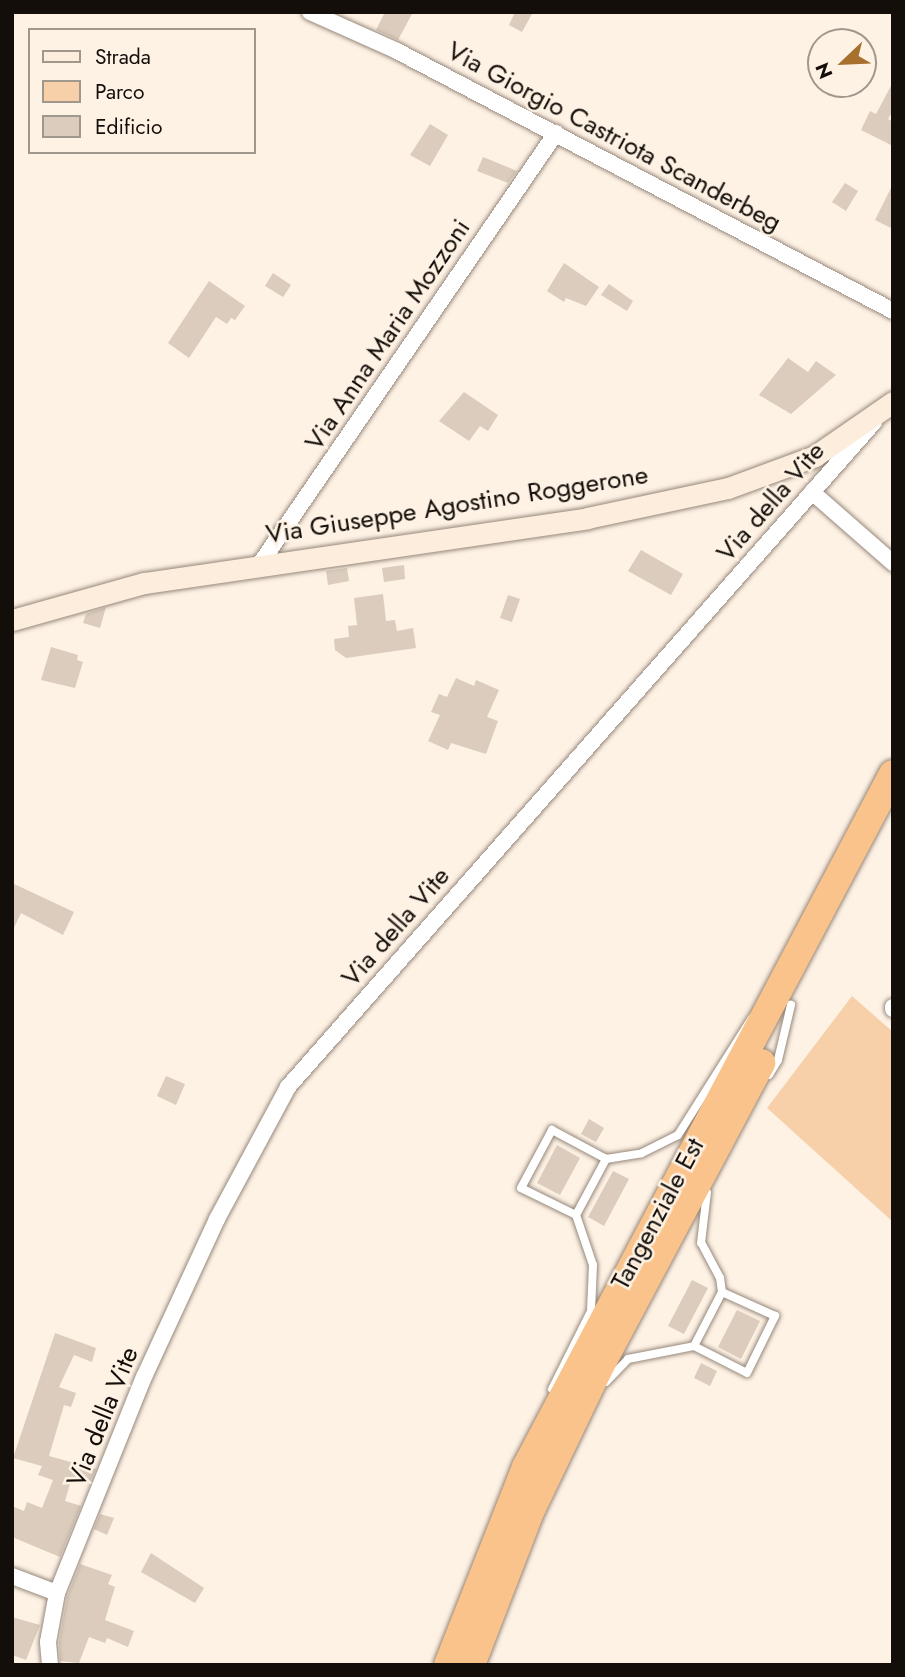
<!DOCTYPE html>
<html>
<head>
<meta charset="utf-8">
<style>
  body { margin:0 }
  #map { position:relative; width:905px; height:1677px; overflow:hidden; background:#fef2e5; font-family:Jost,sans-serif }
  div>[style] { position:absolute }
  .green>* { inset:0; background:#f7d0aa }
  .building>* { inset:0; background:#dbccbd }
  .roads { filter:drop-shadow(0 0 2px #96887b) drop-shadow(0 0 2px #96887b) }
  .lane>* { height:8px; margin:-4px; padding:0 4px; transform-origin:4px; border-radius:4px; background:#fff }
  .street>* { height:16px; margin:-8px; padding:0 8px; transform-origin:8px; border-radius:8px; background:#fff }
  .secondary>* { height:21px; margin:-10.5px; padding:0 10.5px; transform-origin:10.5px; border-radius:10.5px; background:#fdeddc }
  .highway>* { height:28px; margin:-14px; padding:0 14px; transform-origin:14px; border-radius:14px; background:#f9c38b }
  span { translate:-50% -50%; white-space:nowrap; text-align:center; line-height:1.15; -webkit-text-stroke:5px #fef2e5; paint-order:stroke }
  .street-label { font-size:26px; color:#130e09 }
  .frame { position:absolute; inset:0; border:14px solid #130e09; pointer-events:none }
  .legend { position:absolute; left:28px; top:28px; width:228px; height:126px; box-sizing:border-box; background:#fef2e5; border:2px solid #a0978d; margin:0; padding:9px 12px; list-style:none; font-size:21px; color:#130e09 }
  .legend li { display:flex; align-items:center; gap:14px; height:35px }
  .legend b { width:35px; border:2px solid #a0978d }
  .north { position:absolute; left:807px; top:28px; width:70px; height:70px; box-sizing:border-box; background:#fef2e5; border:2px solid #a0978d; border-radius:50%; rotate:247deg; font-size:19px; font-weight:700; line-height:28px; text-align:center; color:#130e09 }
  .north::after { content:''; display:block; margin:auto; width:24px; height:32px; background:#a8702d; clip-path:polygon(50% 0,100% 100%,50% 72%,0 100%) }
</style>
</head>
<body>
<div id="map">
  <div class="green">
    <i style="clip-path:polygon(852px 996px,893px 1032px,893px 1222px,767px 1108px)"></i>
  </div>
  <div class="building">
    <i style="clip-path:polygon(385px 12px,413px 12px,398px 40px,376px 30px)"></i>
    <i style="clip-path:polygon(515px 12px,533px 12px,522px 32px,509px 25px)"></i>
    <i style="clip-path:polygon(893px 82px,893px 110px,888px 119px,893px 122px,893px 146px,861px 130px,870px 111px,876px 114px)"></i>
    <i style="clip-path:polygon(430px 124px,448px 135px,430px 166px,410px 155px)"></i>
    <i style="clip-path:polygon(483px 157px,517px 171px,508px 183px,477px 171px)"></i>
    <i style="clip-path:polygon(845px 183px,858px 191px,846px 211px,832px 202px)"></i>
    <i style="clip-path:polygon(893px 184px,893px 229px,875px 220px)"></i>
    <i style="clip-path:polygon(564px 263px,599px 287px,586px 306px,566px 298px,564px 302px,547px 291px)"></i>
    <i style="clip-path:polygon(273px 273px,291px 285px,283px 297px,265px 286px)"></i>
    <i style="clip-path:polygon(209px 281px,245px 306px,235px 320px,231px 318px,227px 324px,216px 317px,189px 358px,168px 343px)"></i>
    <i style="clip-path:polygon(609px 284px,633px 301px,627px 311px,601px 295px)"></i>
    <i style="clip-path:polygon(788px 358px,808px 372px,816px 361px,836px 375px,791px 414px,759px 395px)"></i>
    <i style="clip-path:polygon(464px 392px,498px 415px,488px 431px,480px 426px,469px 441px,439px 421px)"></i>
    <i style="clip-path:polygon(641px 550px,683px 574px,671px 595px,628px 571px)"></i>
    <i style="clip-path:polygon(404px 565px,405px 579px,384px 582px,382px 568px)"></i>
    <i style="clip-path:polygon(347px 568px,349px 581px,328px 585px,326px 571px)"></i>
    <i style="clip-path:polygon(383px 594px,386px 621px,395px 620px,397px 631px,413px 628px,416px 648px,346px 658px,335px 650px,334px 639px,349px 637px,348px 626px,357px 625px,354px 598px)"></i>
    <i style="clip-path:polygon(508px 595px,520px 599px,512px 622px,500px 618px)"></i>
    <i style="clip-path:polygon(106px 607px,100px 628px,83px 623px,86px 614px)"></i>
    <i style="clip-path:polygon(51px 647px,78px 655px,77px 660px,83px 662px,75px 688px,41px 680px)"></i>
    <i style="clip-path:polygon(456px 678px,474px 686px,476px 680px,499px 690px,487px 717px,498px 721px,486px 754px,451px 743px,448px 750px,428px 741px,440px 715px,431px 712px,439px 694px,447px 697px)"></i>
    <i style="clip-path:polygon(12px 883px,74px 912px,63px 935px,21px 913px,12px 932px)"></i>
    <i style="clip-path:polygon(166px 1076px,185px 1084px,176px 1105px,157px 1096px)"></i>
    <i style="clip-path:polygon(589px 1119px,604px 1128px,596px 1142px,581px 1134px)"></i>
    <i style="clip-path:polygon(557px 1145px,580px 1158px,560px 1195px,537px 1183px)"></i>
    <i style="clip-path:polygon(613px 1171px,629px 1179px,604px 1226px,588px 1217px)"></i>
    <i style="clip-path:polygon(692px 1280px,708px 1288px,684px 1334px,668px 1326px)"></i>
    <i style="clip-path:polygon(737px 1310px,760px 1321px,741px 1359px,718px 1347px)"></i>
    <i style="clip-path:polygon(55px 1333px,96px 1348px,92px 1362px,74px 1355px,59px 1387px,76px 1393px,71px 1407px,64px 1405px,49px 1456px,96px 1469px,89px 1484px,72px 1477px,65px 1501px,81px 1506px,60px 1557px,12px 1537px,12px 1506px,24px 1511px,27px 1502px,42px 1508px,53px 1480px,38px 1475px,42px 1466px,13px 1458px)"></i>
    <i style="clip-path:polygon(701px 1363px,717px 1371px,710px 1386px,694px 1378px)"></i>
    <i style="clip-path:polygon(100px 1514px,114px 1518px,107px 1535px,94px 1529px)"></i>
    <i style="clip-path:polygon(151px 1553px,204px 1588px,195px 1603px,141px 1572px)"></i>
    <i style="clip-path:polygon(80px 1564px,112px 1575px,108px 1584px,115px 1587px,105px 1620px,134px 1631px,128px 1647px,107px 1638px,105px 1643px,89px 1637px,79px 1663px,60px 1661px,59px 1642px,67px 1597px)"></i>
    <i style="clip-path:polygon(12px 1617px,40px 1625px,26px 1660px,12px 1655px)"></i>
  </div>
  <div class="roads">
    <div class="lane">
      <i style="left:769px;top:1075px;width:17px;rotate:-59deg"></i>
      <i style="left:778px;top:1060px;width:57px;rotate:-76.7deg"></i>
      <i style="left:576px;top:1215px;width:61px;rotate:-153.9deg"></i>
      <i style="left:521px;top:1188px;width:66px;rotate:-61.9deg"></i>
      <i style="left:552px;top:1130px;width:61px;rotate:28.2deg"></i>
      <i style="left:694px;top:1346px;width:59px;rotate:27deg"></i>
      <i style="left:747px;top:1373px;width:64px;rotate:-63.8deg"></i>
      <i style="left:775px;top:1316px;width:58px;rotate:-155.6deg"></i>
      <i style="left:606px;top:1382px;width:32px;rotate:-46deg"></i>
      <i style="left:628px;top:1359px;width:67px;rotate:-11.1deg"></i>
      <i style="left:694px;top:1346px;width:61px;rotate:-62.6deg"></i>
      <i style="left:722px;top:1292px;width:14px;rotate:-98deg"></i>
      <i style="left:720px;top:1278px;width:40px;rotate:-118deg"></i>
      <i style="left:701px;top:1243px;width:51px;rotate:-83.3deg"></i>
      <i style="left:552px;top:1389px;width:87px;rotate:-63.4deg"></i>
      <i style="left:591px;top:1311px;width:46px;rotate:-87.5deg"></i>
      <i style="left:593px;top:1265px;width:53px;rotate:-108.8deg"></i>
      <i style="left:576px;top:1215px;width:64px;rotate:-61.8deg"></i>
      <i style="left:606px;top:1159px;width:36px;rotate:-9deg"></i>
      <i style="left:642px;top:1153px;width:40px;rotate:-26.6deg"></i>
      <i style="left:678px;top:1135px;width:138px;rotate:-57.7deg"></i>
    </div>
    <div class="street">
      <i style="left:310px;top:12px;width:95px;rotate:24.1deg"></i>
      <i style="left:397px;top:51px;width:560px;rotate:27.66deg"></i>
      <i style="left:812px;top:492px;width:108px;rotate:41.2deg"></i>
      <i style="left:260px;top:564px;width:523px;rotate:-55.52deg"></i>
      <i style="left:893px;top:1007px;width:2px;rotate:90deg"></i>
      <i style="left:12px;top:1576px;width:48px;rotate:20.7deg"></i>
      <i style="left:50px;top:1665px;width:23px;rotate:-95deg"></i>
      <i style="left:48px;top:1642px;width:50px;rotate:-79.6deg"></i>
      <i style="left:57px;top:1593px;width:233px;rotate:-68.1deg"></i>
      <i style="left:144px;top:1377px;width:174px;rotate:-65.2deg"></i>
      <i style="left:217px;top:1219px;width:150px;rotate:-61.7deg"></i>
      <i style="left:288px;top:1087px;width:886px;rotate:-48.61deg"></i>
    </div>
    <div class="secondary">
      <i style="left:12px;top:620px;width:137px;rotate:-15.7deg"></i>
      <i style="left:144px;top:583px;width:448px;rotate:-8.3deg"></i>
      <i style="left:587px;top:518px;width:144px;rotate:-12deg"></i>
      <i style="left:728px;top:488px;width:93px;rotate:-20.2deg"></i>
      <i style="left:815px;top:456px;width:95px;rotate:-34.7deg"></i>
    </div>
    <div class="highway">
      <i style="left:448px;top:1665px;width:213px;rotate:-68.5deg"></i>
      <i style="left:526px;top:1467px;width:784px;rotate:-62.1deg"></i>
      <i style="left:471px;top:1665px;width:164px;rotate:-68.9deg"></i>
      <i style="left:530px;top:1512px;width:155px;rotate:-64.4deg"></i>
      <i style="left:597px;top:1372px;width:350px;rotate:-62deg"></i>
    </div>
  </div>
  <div class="street-label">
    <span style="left:614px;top:137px;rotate:28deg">Via Giorgio Castriota Scanderbeg</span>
    <span style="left:388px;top:335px;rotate:-56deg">Via Anna Maria Mozzoni</span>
    <span style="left:771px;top:502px;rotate:-49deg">Via della Vite</span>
    <span style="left:457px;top:505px;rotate:-9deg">Via Giuseppe Agostino Roggerone</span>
    <span style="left:396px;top:927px;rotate:-49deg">Via della Vite</span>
    <span style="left:658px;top:1214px;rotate:-62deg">Tangenziale Est</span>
    <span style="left:103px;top:1417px;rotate:-68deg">Via della Vite</span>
  </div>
  <div class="frame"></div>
  <ul class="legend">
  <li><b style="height:9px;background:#fdeddc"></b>Strada</li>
  <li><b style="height:19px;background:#f7d0aa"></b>Parco</li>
  <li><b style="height:19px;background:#dbccbd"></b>Edificio</li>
  </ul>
  <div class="north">N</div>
</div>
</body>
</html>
